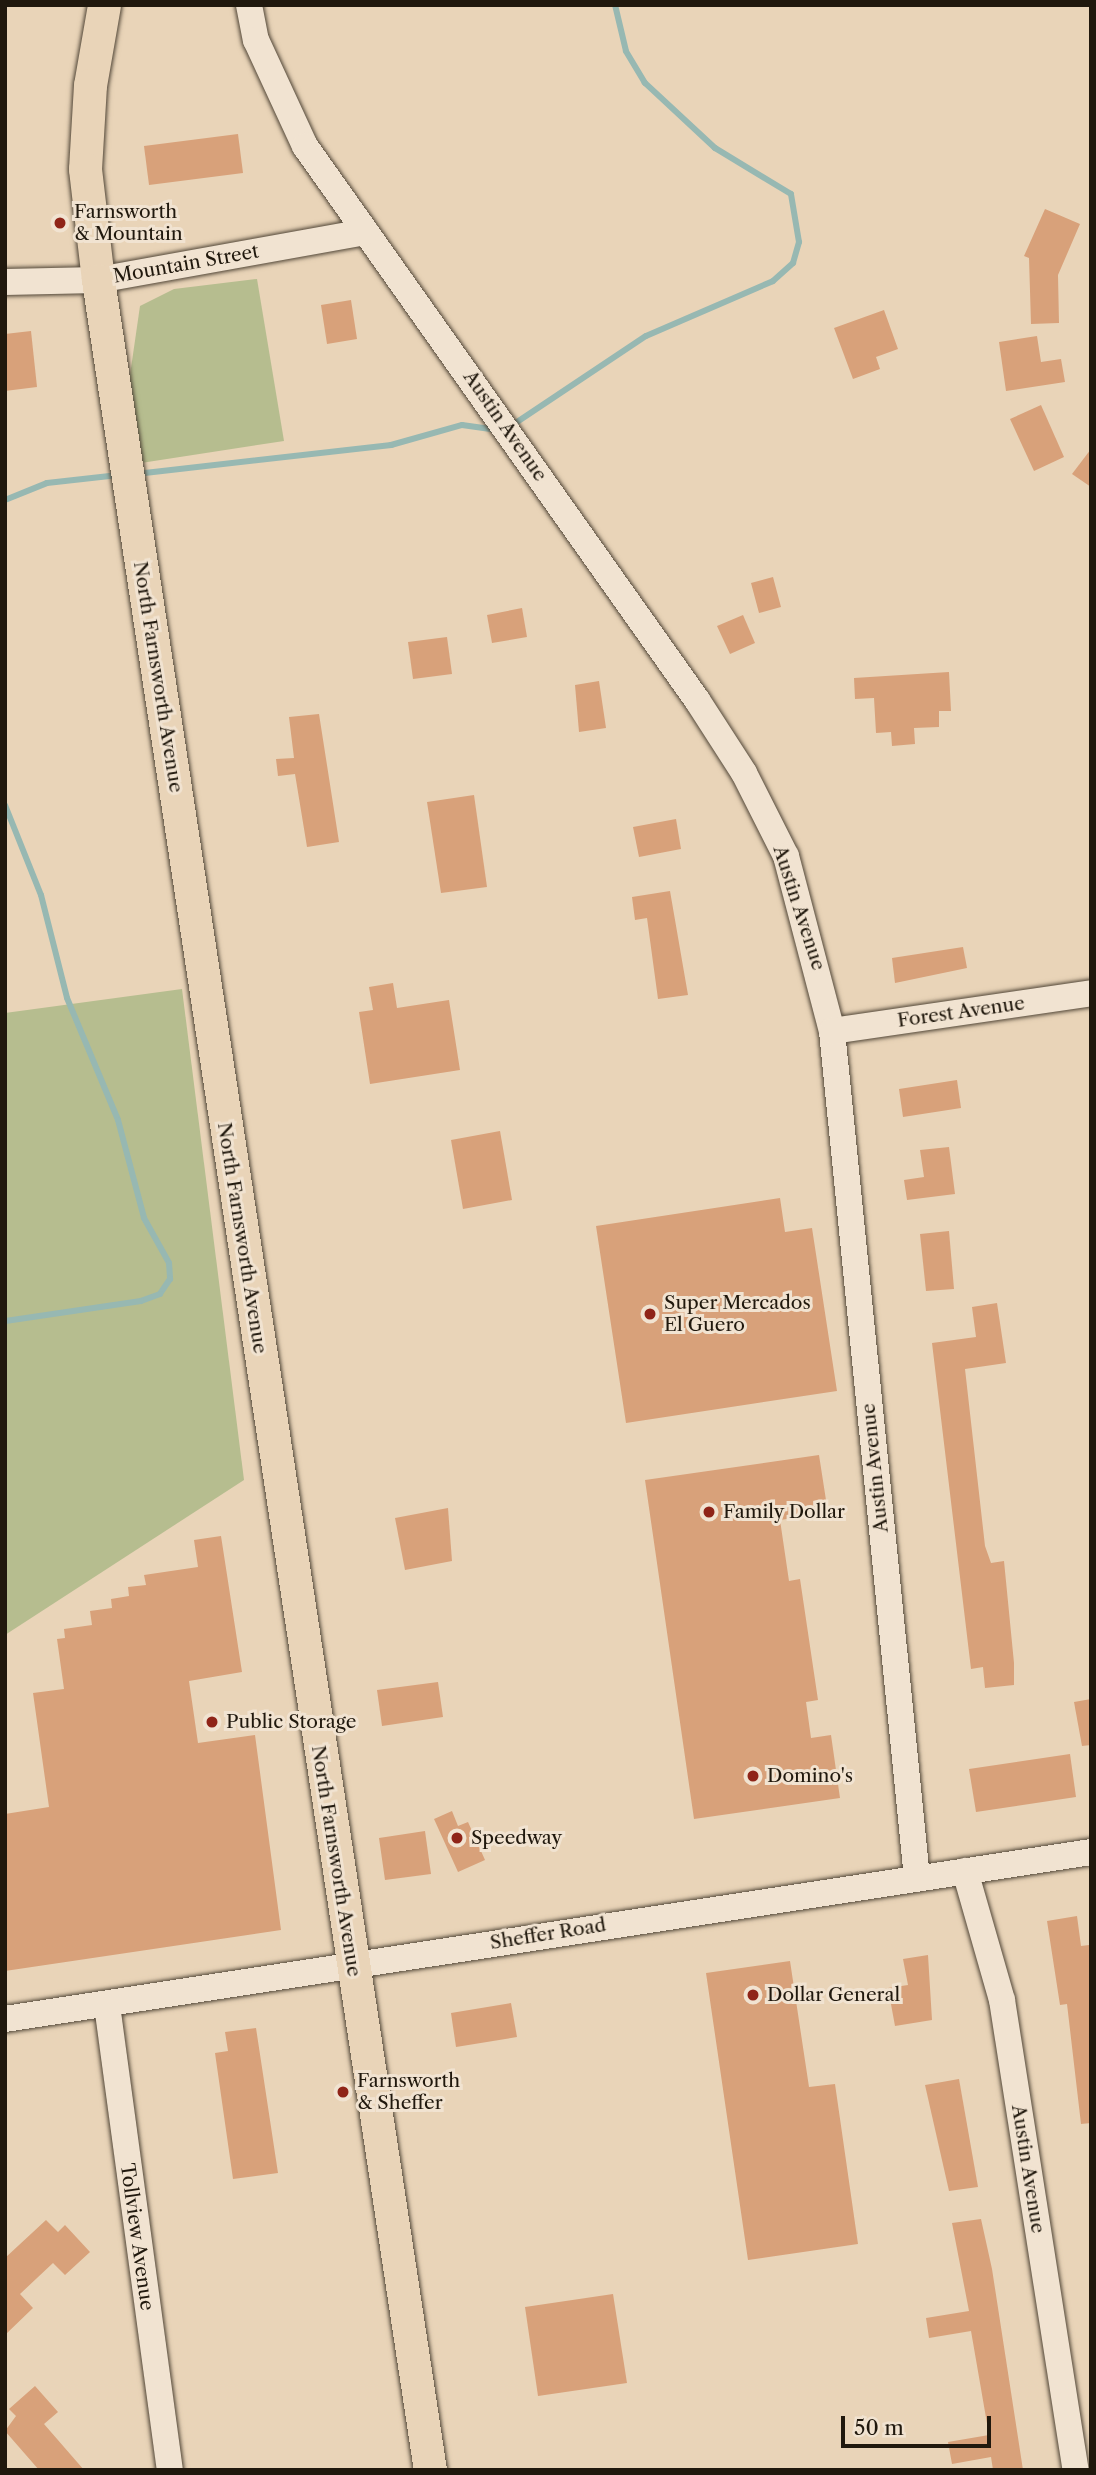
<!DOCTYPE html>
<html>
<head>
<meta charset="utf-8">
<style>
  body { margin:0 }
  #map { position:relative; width:1096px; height:2475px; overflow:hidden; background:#e9d4b8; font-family:"Libre Caslon Text",serif }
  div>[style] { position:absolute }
  .green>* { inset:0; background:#b6bd8f }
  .stream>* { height:6px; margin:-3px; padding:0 3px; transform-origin:3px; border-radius:3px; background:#97b8b2 }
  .building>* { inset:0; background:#d8a17a }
  .roads { filter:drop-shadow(0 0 2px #524738) drop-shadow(0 0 2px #524738) }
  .minor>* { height:26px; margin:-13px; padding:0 13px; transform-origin:13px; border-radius:13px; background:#f1e3d1 }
  .major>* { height:33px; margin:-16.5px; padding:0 16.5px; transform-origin:16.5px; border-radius:16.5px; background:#e9d4b8 }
  .dots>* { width:19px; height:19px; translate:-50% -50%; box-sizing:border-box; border:4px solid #f1e3d1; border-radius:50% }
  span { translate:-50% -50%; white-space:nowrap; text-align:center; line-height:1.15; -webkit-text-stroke:6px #f1e3d1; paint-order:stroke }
  .poi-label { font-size:19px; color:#20180d }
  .left { translate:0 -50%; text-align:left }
  .street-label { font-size:19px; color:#20180d }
  .frame { position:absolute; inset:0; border:7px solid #20180d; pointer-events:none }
  .scale { position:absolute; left:841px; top:2416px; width:150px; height:32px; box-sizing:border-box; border:4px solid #20180d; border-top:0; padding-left:9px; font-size:21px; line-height:24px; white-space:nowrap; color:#20180d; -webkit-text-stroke:5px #f1e3d1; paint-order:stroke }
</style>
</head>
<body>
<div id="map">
  <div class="green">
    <i style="clip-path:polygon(257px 279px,284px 441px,141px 463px,129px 382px,140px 306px,174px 289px)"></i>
    <i style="clip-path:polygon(182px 989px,244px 1480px,5px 1635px,5px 1013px)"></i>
  </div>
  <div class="stream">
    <i style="left:511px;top:426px;width:162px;rotate:-33.7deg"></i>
    <i style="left:646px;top:336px;width:138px;rotate:-23.4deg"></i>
    <i style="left:773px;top:281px;width:27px;rotate:-42deg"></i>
    <i style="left:793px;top:263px;width:22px;rotate:-74deg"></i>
    <i style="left:799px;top:242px;width:49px;rotate:-99.5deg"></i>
    <i style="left:791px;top:194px;width:89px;rotate:-148.8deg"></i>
    <i style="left:715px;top:148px;width:96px;rotate:-137.1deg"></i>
    <i style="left:645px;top:83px;width:37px;rotate:-121deg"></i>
    <i style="left:626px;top:51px;width:47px;rotate:-103.4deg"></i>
    <i style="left:136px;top:474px;width:257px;rotate:-6.5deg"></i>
    <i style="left:391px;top:445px;width:74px;rotate:-15.7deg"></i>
    <i style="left:462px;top:425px;width:36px;rotate:8deg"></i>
    <i style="left:5px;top:500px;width:45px;rotate:-22deg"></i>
    <i style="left:47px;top:483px;width:72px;rotate:-6.3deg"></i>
    <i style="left:5px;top:805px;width:97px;rotate:68.2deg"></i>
    <i style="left:41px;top:895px;width:106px;rotate:75.8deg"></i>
    <i style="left:67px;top:998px;width:132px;rotate:67.3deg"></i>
    <i style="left:118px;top:1120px;width:101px;rotate:75.1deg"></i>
    <i style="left:144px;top:1218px;width:51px;rotate:60.9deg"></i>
    <i style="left:169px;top:1263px;width:16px;rotate:86deg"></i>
    <i style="left:170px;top:1279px;width:18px;rotate:124deg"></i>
    <i style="left:160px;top:1294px;width:20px;rotate:160deg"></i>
    <i style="left:141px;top:1301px;width:137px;rotate:171.6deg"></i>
  </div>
  <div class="building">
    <i style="clip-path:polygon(238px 134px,243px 173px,149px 185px,144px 146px)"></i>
    <i style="clip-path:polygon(1045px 209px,1080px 224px,1058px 275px,1059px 323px,1031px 324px,1029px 258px,1024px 256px)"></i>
    <i style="clip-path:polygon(351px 300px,357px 339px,327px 344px,321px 305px)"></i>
    <i style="clip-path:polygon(884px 310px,898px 349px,876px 357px,880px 369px,853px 379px,834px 328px)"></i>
    <i style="clip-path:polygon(31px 331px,37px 387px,5px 391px,5px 334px)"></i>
    <i style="clip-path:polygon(1037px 336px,1041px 362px,1061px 359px,1065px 382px,1006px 391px,999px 342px)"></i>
    <i style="clip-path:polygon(1041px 405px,1064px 457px,1034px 471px,1010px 419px)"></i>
    <i style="clip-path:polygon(1091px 449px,1091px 487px,1072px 474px)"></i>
    <i style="clip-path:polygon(773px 577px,781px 607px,759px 613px,751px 583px)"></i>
    <i style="clip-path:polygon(522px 608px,527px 637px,492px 643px,487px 615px)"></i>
    <i style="clip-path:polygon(743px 615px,755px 643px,730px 654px,717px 626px)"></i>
    <i style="clip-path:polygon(447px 637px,452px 674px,413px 679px,408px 642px)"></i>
    <i style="clip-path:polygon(949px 672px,951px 711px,939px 711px,939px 727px,914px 728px,915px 744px,892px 746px,891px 732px,876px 733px,874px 698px,855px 699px,854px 678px)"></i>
    <i style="clip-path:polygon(599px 681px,606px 728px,579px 732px,575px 685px)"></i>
    <i style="clip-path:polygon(319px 714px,339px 842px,307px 847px,295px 774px,278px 776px,276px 759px,294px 758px,289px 717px)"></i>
    <i style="clip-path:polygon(474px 795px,487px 887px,441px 893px,427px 802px)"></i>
    <i style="clip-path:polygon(676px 819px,681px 849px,639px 857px,633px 827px)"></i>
    <i style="clip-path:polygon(670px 891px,688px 995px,658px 999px,647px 918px,635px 920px,632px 897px)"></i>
    <i style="clip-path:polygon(963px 947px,967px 968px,895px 983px,892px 958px)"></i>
    <i style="clip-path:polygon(393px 983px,397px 1008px,449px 1000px,460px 1070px,370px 1084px,359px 1012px,373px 1010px,369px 987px)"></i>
    <i style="clip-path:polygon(957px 1080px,961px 1108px,903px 1117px,899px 1089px)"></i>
    <i style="clip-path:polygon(500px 1131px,512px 1200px,463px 1209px,451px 1140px)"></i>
    <i style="clip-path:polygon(949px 1147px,955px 1194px,907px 1200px,904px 1180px,924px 1177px,920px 1150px)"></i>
    <i style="clip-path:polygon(780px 1198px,785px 1232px,812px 1228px,837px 1391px,626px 1423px,596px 1226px)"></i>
    <i style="clip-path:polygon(949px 1231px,954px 1289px,926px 1291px,920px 1234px)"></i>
    <i style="clip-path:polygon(997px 1303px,1006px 1363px,965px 1369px,985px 1546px,991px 1563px,1004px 1561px,1014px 1663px,1014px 1685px,985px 1688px,983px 1667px,971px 1669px,932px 1343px,976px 1337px,972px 1307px)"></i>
    <i style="clip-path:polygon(819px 1455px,828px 1513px,780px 1520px,789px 1581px,800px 1579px,818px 1700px,806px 1702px,811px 1738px,831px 1735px,840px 1798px,694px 1819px,645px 1480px)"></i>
    <i style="clip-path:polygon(448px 1508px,452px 1561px,405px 1570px,395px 1518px)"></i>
    <i style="clip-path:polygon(221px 1536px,242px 1672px,189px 1681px,198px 1743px,255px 1735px,281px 1930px,5px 1971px,5px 1814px,49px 1807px,33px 1693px,64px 1689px,57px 1639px,65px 1638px,64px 1629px,92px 1625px,90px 1611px,112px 1608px,111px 1599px,129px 1596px,128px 1587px,146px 1585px,144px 1575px,198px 1567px,194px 1540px)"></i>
    <i style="clip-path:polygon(438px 1682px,443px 1717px,382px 1726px,377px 1690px)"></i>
    <i style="clip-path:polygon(1091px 1699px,1091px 1745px,1082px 1746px,1074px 1702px)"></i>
    <i style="clip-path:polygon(1070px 1754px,1076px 1797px,976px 1812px,969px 1769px)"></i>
    <i style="clip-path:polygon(452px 1811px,458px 1826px,468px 1822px,485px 1860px,458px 1872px,434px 1819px)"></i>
    <i style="clip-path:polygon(425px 1831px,431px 1874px,385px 1880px,379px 1838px)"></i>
    <i style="clip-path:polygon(1077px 1916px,1081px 1946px,1089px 1945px,1091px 1955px,1091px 2123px,1081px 2124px,1067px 2004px,1060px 2005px,1047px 1921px)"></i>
    <i style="clip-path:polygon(928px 1955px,932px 2020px,895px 2026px,888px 1988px,908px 1985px,903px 1959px)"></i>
    <i style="clip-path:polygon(790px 1961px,809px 2087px,835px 2084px,858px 2244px,748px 2260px,706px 1973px)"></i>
    <i style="clip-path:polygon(511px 2003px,517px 2037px,456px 2047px,451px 2013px)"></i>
    <i style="clip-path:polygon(256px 2028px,278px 2173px,233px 2179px,215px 2053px,228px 2051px,225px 2032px)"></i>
    <i style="clip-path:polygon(959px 2079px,978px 2187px,949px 2191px,925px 2085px)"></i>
    <i style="clip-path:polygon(981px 2219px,992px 2269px,1023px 2470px,993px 2470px,991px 2457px,952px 2464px,948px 2442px,989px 2435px,971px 2331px,929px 2338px,926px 2318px,969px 2311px,952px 2223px)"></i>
    <i style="clip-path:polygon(46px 2220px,58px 2232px,65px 2225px,90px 2252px,65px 2275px,53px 2263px,20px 2294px,33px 2308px,5px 2335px,5px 2258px)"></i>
    <i style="clip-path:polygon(613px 2294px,627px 2383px,538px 2396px,525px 2307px)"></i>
    <i style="clip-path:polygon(35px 2386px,58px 2412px,44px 2424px,84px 2470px,39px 2470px,5px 2431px,16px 2416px,9px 2409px)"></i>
  </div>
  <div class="roads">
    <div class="minor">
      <i style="left:249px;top:5px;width:36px;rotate:79deg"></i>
      <i style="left:256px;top:40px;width:117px;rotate:65.2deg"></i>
      <i style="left:305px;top:146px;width:679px;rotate:54.72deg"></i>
      <i style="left:697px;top:700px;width:87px;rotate:57.2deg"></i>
      <i style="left:744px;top:773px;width:93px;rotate:63.2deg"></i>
      <i style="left:786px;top:856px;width:181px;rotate:75.3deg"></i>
      <i style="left:832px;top:1031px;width:851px;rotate:84.27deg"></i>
      <i style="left:5px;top:282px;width:93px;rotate:-1.2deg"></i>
      <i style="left:98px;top:280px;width:272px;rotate:-10.2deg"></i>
      <i style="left:832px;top:1031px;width:262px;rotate:-8.3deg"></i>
      <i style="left:965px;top:1871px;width:134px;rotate:74deg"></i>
      <i style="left:1002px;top:2000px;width:476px;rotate:81.1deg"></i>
      <i style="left:107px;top:2005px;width:469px;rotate:82.3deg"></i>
      <i style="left:5px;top:2019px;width:1099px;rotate:-8.74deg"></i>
    </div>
    <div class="major">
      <i style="left:104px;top:5px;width:81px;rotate:99.9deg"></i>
      <i style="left:90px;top:85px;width:84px;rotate:93.4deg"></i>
      <i style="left:85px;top:169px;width:112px;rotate:83.3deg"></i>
      <i style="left:98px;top:280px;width:2215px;rotate:81.38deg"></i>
    </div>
  </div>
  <div class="dots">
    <i style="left:60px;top:223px;background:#8f2418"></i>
    <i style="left:650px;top:1314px;background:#8f2418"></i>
    <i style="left:709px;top:1512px;background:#8f2418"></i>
    <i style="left:212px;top:1722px;background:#8f2418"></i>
    <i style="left:753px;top:1776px;background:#8f2418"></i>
    <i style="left:457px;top:1838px;background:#8f2418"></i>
    <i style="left:753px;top:1995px;background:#8f2418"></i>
    <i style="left:343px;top:2092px;background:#8f2418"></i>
  </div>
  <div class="poi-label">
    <span class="left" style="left:74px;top:223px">Farnsworth<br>&amp; Mountain</span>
    <span class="left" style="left:664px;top:1314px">Super Mercados<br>El Guero</span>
    <span class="left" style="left:723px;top:1512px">Family Dollar</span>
    <span class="left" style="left:226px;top:1722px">Public Storage</span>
    <span class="left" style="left:767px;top:1776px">Domino's</span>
    <span class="left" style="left:471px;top:1838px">Speedway</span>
    <span class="left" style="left:767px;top:1995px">Dollar General</span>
    <span class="left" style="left:357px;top:2092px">Farnsworth<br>&amp; Sheffer</span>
  </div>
  <div class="street-label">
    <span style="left:186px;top:264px;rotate:-10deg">Mountain Street</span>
    <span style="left:505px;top:426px;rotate:55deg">Austin Avenue</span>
    <span style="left:158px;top:677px;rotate:81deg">North Farnsworth Avenue</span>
    <span style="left:799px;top:908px;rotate:72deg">Austin Avenue</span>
    <span style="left:961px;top:1012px;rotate:-8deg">Forest Avenue</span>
    <span style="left:242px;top:1238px;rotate:81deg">North Farnsworth Avenue</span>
    <span style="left:875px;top:1468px;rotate:-96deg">Austin Avenue</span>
    <span style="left:336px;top:1861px;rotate:81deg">North Farnsworth Avenue</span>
    <span style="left:548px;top:1934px;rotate:-9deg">Sheffer Road</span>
    <span style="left:1028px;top:2169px;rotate:81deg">Austin Avenue</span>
    <span style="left:137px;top:2237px;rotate:82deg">Tollview Avenue</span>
  </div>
  <div class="frame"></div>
  <div class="scale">50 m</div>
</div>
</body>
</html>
